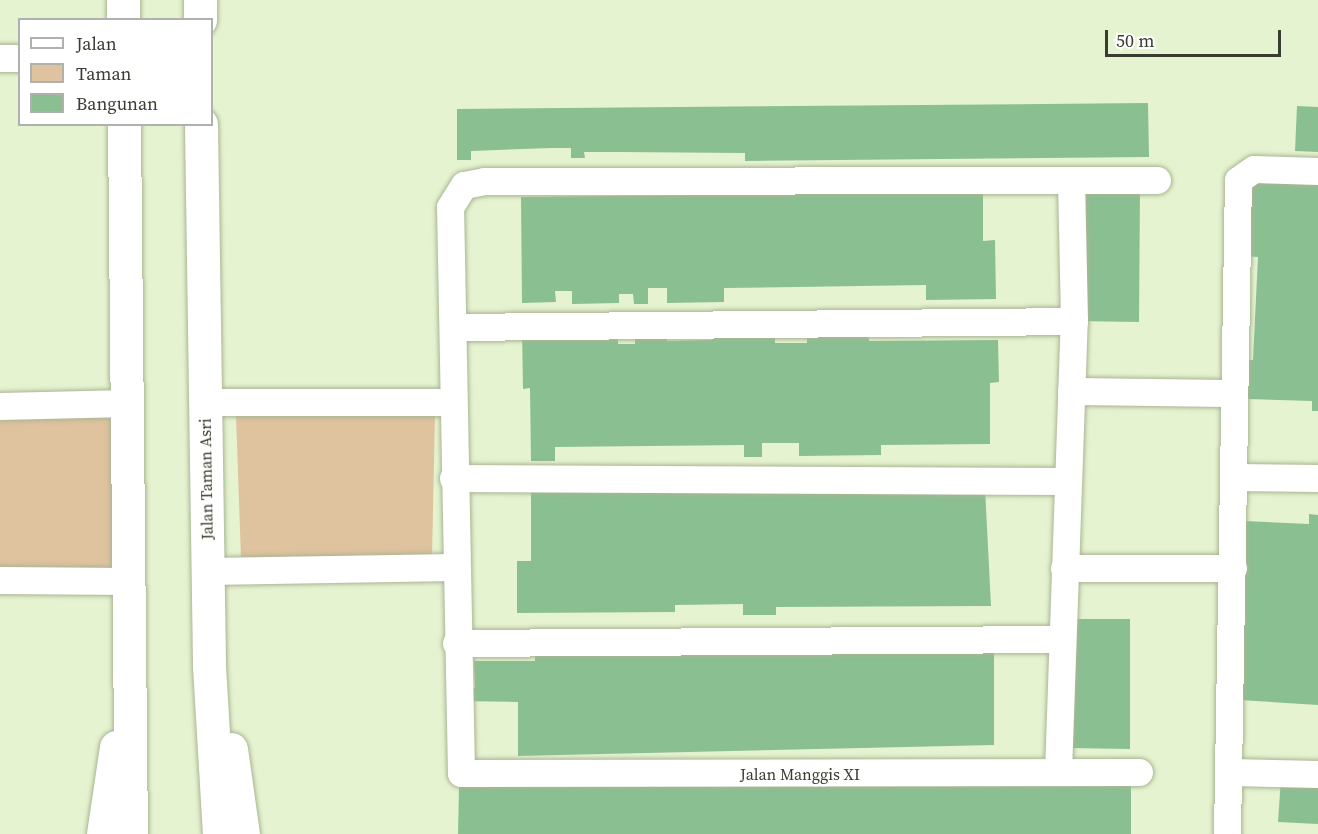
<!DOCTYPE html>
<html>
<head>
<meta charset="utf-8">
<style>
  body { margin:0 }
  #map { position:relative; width:1318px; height:834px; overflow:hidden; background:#e6f3d0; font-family:"Source Serif 4",serif }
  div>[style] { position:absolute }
  .green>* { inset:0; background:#dfc29e }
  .building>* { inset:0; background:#8abf92 }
  .roads { filter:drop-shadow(0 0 2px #a9b594) drop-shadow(0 0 2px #a9b594) }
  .minor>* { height:27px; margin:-13.5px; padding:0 13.5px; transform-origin:13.5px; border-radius:13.5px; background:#fff }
  .secondary>* { height:33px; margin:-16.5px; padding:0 16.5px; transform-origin:16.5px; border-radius:16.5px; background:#fff }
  span { translate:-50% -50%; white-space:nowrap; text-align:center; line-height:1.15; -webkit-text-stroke:5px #fff; paint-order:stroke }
  .street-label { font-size:16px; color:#383d2f }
  .legend { position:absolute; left:18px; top:18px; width:195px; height:108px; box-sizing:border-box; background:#fff; border:2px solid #afb1ac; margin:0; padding:8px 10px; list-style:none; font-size:18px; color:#383d2f }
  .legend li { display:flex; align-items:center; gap:12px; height:30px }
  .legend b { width:30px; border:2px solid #afb1ac }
  .scale { position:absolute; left:1105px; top:30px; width:176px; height:27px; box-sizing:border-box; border:3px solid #383d2f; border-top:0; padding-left:8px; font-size:18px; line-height:21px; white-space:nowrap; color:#383d2f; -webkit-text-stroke:4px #fff; paint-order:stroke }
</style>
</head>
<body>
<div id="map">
  <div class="green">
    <i style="clip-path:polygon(435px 414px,432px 558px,241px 558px,236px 415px)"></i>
    <i style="clip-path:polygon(116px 417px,115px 570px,0 568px,0 419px)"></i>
  </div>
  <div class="building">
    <i style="clip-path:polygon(1148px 103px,1149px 157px,745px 161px,745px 153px,617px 152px,584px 152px,585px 158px,571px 158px,571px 148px,551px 148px,471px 151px,471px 160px,457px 160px,457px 109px)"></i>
    <i style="clip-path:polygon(1297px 106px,1318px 107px,1318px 152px,1295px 151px)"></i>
    <i style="clip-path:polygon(1248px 174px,1318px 176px,1318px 411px,1312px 411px,1312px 401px,1247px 399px,1236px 359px,1253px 360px,1258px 257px,1245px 256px)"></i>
    <i style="clip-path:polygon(1083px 187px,1140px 188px,1139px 322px,1075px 321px)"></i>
    <i style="clip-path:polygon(983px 192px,983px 241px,995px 240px,996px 299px,926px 300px,926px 285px,724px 288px,724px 302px,667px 303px,667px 288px,648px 288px,648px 304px,634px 304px,633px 294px,619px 294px,619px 303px,572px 304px,572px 291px,555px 291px,556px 302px,522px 303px,521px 197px)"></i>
    <i style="clip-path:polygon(868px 327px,869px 341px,998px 340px,999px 382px,990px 383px,990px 444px,881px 445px,881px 455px,799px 456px,799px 443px,762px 443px,762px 457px,744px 457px,744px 445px,555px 447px,555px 461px,531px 461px,530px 388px,523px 389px,522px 330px,618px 328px,618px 344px,635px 344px,635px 328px,667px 328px,667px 341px,712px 340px,712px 329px,775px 328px,775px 343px,807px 343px,807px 328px)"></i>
    <i style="clip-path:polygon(985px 488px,991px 606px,776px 607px,776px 615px,743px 615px,743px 604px,675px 605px,675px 612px,517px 613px,517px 561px,531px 561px,531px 491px)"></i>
    <i style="clip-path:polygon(1309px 514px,1318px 515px,1318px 705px,1239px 700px,1245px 521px,1309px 524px)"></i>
    <i style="clip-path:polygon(1068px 619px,1130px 619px,1130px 749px,1067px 748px)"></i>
    <i style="clip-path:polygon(994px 645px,994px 745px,518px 756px,518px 702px,459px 701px,460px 688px,475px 688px,474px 661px,535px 661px,535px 647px)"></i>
    <i style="clip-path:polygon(1281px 778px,1318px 780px,1318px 824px,1278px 822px)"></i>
    <i style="clip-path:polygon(1131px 782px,1131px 834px,458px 834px,459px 786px)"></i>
  </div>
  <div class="roads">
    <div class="minor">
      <i style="left:0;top:58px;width:20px"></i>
      <i style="left:453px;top:327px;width:621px;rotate:-0.55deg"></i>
      <i style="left:1071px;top:391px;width:162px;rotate:0.7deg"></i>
      <i style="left:205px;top:402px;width:247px"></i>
      <i style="left:0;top:406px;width:128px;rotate:-1.3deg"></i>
      <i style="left:1234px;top:477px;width:84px;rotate:0.7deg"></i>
      <i style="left:453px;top:478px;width:615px;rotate:0.28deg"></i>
      <i style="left:1064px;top:568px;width:169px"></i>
      <i style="left:208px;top:571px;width:247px;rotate:-0.9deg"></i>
      <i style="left:0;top:580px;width:128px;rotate:0.4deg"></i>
      <i style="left:456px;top:643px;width:606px;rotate:-0.38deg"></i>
      <i style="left:1058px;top:772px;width:451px;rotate:-88deg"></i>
      <i style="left:1074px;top:321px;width:141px;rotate:-91.2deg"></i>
      <i style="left:1139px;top:772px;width:678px;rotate:179.92deg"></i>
      <i style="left:461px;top:773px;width:566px;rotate:-91.11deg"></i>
      <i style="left:450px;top:207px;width:26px;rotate:-58deg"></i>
      <i style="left:464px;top:185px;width:20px;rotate:-11deg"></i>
      <i style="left:484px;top:181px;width:673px;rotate:-0.09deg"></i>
      <i style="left:1230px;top:772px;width:88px;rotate:1.3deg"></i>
      <i style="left:1227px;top:834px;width:654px;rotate:-89.04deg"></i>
      <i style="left:1238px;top:180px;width:19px;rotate:-35deg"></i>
      <i style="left:1254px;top:169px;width:64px;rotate:1.8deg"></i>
    </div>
    <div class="secondary">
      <i style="left:123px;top:0;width:20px;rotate:90deg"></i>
      <i style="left:200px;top:0;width:20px;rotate:90deg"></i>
      <i style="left:124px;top:124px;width:710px;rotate:89.44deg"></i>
      <i style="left:201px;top:124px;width:542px;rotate:89.15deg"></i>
      <i style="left:209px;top:666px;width:168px;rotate:86.6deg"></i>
      <i style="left:231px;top:749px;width:86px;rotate:82deg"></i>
      <i style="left:103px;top:834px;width:88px;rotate:-81.5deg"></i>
    </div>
  </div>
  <div class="street-label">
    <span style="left:206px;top:479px;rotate:-91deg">Jalan Taman Asri</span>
    <span style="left:800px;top:774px">Jalan Manggis XI</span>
  </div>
  <ul class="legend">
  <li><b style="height:8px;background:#fff"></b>Jalan</li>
  <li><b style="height:16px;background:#dfc29e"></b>Taman</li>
  <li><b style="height:16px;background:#8abf92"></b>Bangunan</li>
  </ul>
  <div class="scale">50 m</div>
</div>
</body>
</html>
